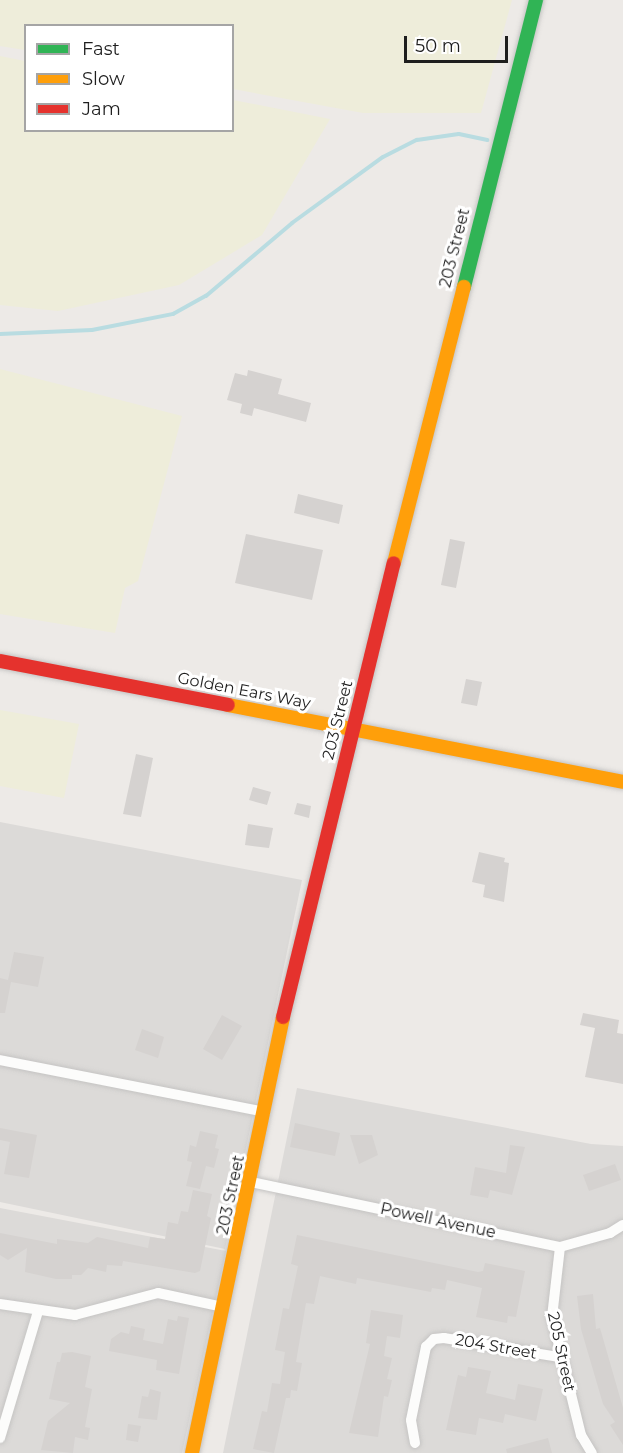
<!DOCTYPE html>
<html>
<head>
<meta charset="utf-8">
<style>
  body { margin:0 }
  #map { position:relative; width:623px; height:1453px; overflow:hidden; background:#edeae7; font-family:Montserrat,sans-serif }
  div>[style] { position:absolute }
  .residential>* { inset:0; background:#dcdad8 }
  .farmland>* { inset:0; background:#eeedda }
  .stream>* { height:4px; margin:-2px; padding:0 2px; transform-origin:2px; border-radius:2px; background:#b9dce1 }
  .building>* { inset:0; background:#d5d2d0 }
  .roads { filter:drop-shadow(0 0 2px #c5c4c3) drop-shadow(0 0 2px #c5c4c3) }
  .street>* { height:10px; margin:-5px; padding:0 5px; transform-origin:5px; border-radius:5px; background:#fcfcfb }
  .fast>* { height:14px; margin:-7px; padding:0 7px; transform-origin:7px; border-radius:7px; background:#30b455 }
  .slow>* { height:14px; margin:-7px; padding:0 7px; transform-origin:7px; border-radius:7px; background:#ff9f0a }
  .jam>* { height:14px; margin:-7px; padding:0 7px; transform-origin:7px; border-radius:7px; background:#e5322d }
  span { translate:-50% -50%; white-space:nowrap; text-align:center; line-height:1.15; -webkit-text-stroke:6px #fff; paint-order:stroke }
  .street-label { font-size:16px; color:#1e1e1e }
  .legend { position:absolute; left:24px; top:24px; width:210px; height:108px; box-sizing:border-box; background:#fff; border:2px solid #a5a5a5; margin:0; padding:8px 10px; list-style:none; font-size:18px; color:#1e1e1e }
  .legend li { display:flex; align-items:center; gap:12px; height:30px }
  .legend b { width:30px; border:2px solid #a5a5a5 }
  .scale { position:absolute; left:404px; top:36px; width:104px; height:27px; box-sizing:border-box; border:3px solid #1e1e1e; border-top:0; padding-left:8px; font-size:18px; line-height:21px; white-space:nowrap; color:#1e1e1e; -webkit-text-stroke:4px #fff; paint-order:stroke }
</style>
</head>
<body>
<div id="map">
  <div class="residential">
    <i style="clip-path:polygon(0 822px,302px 880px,225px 1249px,0 1202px)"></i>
    <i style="clip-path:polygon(297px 1088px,591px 1144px,623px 1146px,623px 1453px,223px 1453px)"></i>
    <i style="clip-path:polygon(0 1208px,226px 1251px,182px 1453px,0 1453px)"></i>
  </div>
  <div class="farmland">
    <i style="clip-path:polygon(0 0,512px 0,481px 113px,363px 113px,233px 89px,232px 26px,26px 26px,25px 50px,0 46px)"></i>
    <i style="clip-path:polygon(0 56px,25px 61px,26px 130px,232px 130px,233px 100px,330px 119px,262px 235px,179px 285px,58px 311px,0 305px)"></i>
    <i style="clip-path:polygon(0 369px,182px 416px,138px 581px,125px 588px,115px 633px,0 614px)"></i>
    <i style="clip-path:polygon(0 710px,79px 724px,64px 798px,0 786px)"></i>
  </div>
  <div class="stream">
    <i style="left:0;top:334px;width:92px;rotate:-2.5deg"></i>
    <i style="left:92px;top:330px;width:83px;rotate:-11.2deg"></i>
    <i style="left:173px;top:314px;width:38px;rotate:-29deg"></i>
    <i style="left:206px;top:296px;width:113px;rotate:-40.3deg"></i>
    <i style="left:292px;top:223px;width:112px;rotate:-36deg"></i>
    <i style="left:383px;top:157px;width:38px;rotate:-27deg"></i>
    <i style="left:417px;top:140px;width:42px;rotate:-8.1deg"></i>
    <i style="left:459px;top:134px;width:29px;rotate:12deg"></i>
  </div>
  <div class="building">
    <i style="clip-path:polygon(248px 370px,282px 379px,278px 394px,311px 403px,306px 422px,254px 408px,252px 416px,240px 413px,242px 404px,227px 400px,235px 373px,247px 376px)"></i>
    <i style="clip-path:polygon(298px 494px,343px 505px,339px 524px,294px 513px)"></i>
    <i style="clip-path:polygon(246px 534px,323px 550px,312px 600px,235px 583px)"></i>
    <i style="clip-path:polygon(450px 539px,465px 542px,456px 588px,441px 585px)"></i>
    <i style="clip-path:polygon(466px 679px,482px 682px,477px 706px,461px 703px)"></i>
    <i style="clip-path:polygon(136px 754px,153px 758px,141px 817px,123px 814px)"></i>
    <i style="clip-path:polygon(253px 787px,271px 792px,267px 805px,249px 800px)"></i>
    <i style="clip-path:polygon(297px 803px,311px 806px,309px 818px,294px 814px)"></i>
    <i style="clip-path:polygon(248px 824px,273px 828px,269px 848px,245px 845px)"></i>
    <i style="clip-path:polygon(479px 852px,505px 858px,504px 862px,509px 863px,504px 902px,483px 897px,485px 885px,472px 882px)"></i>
    <i style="clip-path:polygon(14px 952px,44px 957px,38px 987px,11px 982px,5px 1013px,0 1013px,0 978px,8px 980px)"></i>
    <i style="clip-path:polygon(583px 1013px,619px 1020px,617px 1033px,623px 1034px,623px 1084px,585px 1077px,595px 1028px,580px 1025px)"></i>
    <i style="clip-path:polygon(222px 1015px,242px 1026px,222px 1060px,203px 1049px)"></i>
    <i style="clip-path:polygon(142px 1029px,164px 1037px,158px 1058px,135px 1050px)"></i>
    <i style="clip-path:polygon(295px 1123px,340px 1133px,335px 1156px,290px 1147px)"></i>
    <i style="clip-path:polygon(0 1128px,37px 1135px,29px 1178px,4px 1174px,10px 1142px,0 1140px)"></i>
    <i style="clip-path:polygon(200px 1131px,218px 1135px,215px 1148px,219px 1149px,214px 1168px,206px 1166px,200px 1189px,186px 1186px,192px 1162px,187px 1161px,190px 1145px,196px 1147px)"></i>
    <i style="clip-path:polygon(350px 1135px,372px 1135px,378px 1155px,359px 1164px)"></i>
    <i style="clip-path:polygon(510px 1145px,525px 1147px,512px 1195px,490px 1190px,488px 1198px,470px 1195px,475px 1167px,506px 1173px)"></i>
    <i style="clip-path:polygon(615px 1164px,621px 1180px,589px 1191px,583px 1175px)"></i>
    <i style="clip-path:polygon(193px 1190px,212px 1194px,207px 1216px,211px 1218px,200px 1271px,195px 1273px,123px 1261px,122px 1266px,107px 1265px,106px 1272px,88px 1268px,81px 1275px,72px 1275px,72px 1279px,56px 1279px,25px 1272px,27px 1248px,8px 1260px,0 1255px,0 1233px,57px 1244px,57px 1239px,88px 1243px,97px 1237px,148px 1248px,150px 1237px,165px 1239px,168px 1222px,178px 1224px,181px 1211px,188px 1212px)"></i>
    <i style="clip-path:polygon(297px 1235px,478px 1272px,483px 1271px,485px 1263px,525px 1271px,516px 1317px,508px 1316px,507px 1323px,476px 1317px,482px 1288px,447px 1280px,445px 1290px,432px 1288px,431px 1292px,357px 1278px,356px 1284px,320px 1276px,314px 1304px,306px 1303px,296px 1362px,302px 1363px,297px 1391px,291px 1390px,290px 1398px,286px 1398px,274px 1453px,253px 1449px,262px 1411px,267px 1412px,272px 1383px,280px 1384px,285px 1352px,275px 1350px,283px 1308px,289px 1309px,298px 1266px,291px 1264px)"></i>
    <i style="clip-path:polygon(593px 1294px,596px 1329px,600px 1328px,623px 1408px,623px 1445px,610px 1425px,615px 1422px,603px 1404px,581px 1329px,577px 1296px)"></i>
    <i style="clip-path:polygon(371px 1310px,403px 1315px,400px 1338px,387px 1336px,384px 1356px,392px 1358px,387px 1379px,392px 1380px,388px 1397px,384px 1396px,378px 1437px,349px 1433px,370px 1344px,366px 1343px)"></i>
    <i style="clip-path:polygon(178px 1316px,189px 1318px,179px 1374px,156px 1370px,157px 1360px,109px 1351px,111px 1339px,121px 1332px,129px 1334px,131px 1326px,145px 1329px,143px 1340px,163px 1344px,168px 1319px,177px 1321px)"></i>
    <i style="clip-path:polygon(72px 1352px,91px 1356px,85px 1387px,92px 1389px,85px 1427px,90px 1428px,88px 1440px,75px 1437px,73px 1453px,41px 1450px,48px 1421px,70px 1403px,49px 1399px,57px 1362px,60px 1362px,62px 1353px)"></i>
    <i style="clip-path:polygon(468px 1367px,491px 1371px,486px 1393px,515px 1400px,518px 1384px,543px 1389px,536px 1421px,505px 1414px,503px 1423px,479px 1418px,476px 1435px,446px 1430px,458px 1375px,466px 1377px)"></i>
    <i style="clip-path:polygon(150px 1389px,161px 1392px,157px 1420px,138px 1418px,142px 1396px,148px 1397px)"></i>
    <i style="clip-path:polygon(128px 1424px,141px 1426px,138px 1442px,126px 1440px)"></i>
    <i style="clip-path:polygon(548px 1438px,552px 1453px,507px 1453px,506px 1449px)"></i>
  </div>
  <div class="roads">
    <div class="street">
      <i style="left:0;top:1060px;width:270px;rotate:11.1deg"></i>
      <i style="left:251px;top:1182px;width:316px;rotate:11.9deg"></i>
      <i style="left:560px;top:1247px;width:52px;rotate:-15.6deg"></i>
      <i style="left:610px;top:1233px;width:15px;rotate:-32deg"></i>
      <i style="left:560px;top:1247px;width:70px;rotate:96.5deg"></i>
      <i style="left:552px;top:1317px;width:122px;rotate:76.2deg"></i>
      <i style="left:581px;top:1435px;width:21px;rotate:59deg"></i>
      <i style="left:0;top:1304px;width:76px;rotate:8.3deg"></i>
      <i style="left:75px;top:1315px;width:86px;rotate:-14.8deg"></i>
      <i style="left:158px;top:1293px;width:66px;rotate:12.2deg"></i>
      <i style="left:0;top:1438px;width:133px;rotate:-73.3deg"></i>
      <i style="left:415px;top:1443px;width:23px;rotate:-100deg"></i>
      <i style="left:411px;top:1420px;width:75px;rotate:-78.4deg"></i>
      <i style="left:426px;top:1347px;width:11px;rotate:-45deg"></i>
      <i style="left:434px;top:1339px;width:10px;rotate:-6deg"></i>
      <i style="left:444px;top:1338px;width:117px;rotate:9.4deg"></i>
    </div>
    <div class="fast">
      <i style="left:464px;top:287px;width:296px;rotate:-75.9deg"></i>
    </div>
    <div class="slow">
      <i style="left:394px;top:563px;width:285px;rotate:-75.8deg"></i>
      <i style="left:228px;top:705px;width:402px;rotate:11deg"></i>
      <i style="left:192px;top:1453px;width:445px;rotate:-78.2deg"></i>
    </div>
    <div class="jam">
      <i style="left:0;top:661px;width:232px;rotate:10.9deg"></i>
      <i style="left:283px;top:1017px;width:467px;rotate:-76.3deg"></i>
    </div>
  </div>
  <div class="street-label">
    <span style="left:455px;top:248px;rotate:-76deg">203 Street</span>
    <span style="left:244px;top:691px;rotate:11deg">Golden Ears Way</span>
    <span style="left:338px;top:720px;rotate:-76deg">203 Street</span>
    <span style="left:231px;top:1195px;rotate:-78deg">203 Street</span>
    <span style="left:438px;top:1221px;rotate:12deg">Powell Avenue</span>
    <span style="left:496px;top:1347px;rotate:10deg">204 Street</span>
    <span style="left:561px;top:1352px;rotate:78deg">205 Street</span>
  </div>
  <ul class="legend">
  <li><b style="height:8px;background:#30b455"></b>Fast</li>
  <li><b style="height:8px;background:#ff9f0a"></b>Slow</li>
  <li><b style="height:8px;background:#e5322d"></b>Jam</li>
  </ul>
  <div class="scale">50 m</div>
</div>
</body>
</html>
